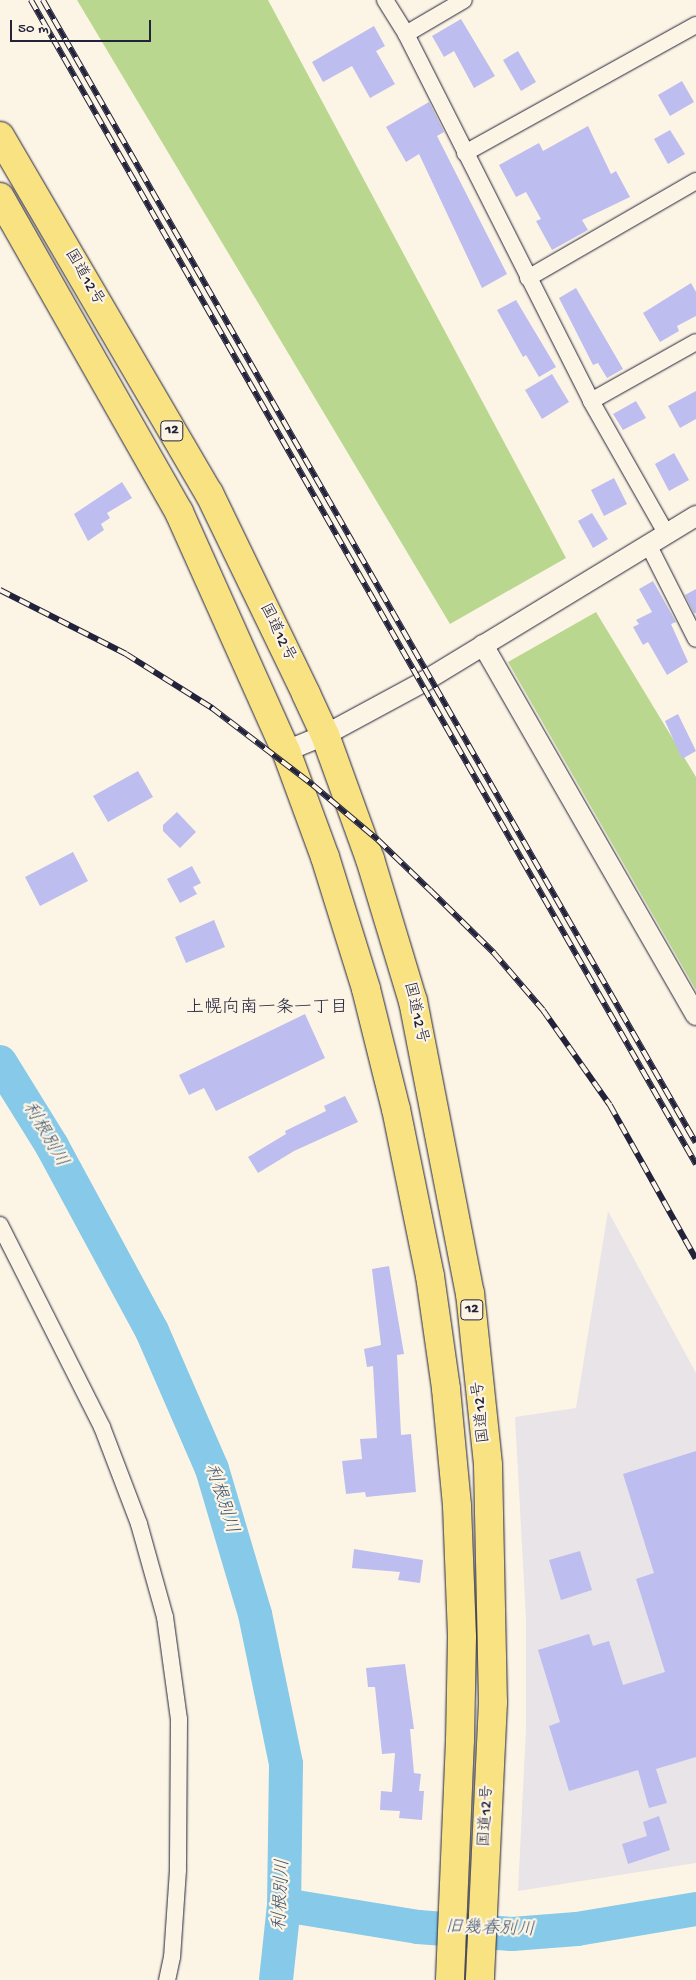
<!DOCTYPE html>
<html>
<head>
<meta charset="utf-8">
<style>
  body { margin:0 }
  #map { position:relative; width:696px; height:1980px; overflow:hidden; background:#fcf5e5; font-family:"Gochi Hand","Klee One",sans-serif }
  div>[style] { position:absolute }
  .built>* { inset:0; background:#e9e4e8 }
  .green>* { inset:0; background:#b9d78f }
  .river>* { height:34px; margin:-17px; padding:0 17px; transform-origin:17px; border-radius:17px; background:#87c9e8 }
  .building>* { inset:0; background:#bebdef }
  .roads { filter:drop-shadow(0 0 1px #22223b) drop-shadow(0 0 1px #22223b) }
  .minor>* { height:16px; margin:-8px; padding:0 8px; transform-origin:8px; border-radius:8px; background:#fcf5e5 }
  .tertiary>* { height:20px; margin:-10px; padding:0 10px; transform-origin:10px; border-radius:10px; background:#fcf5e5 }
  .trunk>* { height:28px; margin:-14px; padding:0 14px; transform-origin:14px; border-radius:14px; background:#f8e281 }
  .rail>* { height:5.5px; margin-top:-2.75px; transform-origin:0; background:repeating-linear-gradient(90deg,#fcf5e5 0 11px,#22223b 0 22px); box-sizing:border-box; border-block:1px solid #22223b }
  span { translate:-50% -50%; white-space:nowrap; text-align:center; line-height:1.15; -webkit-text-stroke:4.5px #fcf5e5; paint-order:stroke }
  .shield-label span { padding:1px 4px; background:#fcf5e5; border:1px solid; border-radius:4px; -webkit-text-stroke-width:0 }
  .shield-label { font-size:15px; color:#22223b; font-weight:700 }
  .street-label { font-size:16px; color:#22223b }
  .neighbourhood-label { font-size:18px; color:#22223b }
  .water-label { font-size:18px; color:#40546f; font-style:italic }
  .scale { position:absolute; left:10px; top:20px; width:141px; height:22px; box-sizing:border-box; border:2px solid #22223b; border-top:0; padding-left:6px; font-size:15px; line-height:18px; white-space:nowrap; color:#22223b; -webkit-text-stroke:4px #fcf5e5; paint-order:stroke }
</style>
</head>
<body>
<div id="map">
  <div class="built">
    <i style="clip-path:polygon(608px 1211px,696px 1373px,696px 1863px,518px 1891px,526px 1728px,526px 1619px,515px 1417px,576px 1408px)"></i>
  </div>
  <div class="green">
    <i style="clip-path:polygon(77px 0,268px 0,566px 558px,450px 624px)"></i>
    <i style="clip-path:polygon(596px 612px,696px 777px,696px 990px,508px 662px)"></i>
  </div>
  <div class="river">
    <i style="left:0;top:1062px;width:99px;rotate:58.2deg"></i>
    <i style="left:52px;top:1146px;width:210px;rotate:61.6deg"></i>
    <i style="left:152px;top:1331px;width:150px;rotate:66.5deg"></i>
    <i style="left:212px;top:1469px;width:151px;rotate:73.5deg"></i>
    <i style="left:255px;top:1614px;width:153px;rotate:78.3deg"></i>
    <i style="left:286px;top:1764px;width:141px;rotate:90.8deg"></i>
    <i style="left:284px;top:1905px;width:75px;rotate:96.1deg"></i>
    <i style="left:284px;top:1905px;width:136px;rotate:9.3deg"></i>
    <i style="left:418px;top:1927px;width:94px;rotate:4.3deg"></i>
    <i style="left:512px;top:1934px;width:65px;rotate:-4.4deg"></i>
    <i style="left:577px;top:1929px;width:121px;rotate:-9.5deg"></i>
  </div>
  <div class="building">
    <i style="clip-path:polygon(461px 19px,495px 76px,474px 88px,454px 51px,444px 57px,432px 36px)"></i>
    <i style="clip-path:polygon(374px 26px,385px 46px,376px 51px,395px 84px,370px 98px,352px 66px,323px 82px,312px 62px)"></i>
    <i style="clip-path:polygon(518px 51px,536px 82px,521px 91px,503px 60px)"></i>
    <i style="clip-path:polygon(682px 81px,694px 102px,670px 116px,658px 95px)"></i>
    <i style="clip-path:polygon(429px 102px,444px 132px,437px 136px,507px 274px,482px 288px,419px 154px,406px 162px,386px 127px)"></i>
    <i style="clip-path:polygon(588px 126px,611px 174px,616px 171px,630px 197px,582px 220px,588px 230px,552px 250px,536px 221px,541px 219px,526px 192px,516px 197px,499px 165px,539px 143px,543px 151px)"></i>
    <i style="clip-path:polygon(670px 130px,685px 154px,668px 164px,654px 139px)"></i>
    <i style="clip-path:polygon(691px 283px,696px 292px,696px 316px,677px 326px,679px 331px,660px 342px,643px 313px)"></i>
    <i style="clip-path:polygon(576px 288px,623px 369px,607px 378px,598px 363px,593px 365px,559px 298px)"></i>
    <i style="clip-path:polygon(516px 300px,556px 367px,539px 377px,526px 355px,523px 357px,497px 310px)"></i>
    <i style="clip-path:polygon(552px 374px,569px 402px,542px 419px,525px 390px)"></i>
    <i style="clip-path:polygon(696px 391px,696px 419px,680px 428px,668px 406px)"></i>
    <i style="clip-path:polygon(636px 401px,646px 418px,623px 430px,613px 414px)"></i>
    <i style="clip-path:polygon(674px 453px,689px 480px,669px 491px,655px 464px)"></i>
    <i style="clip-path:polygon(614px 478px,627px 504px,604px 516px,591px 490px)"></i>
    <i style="clip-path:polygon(122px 482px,132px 498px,107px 513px,110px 518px,101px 524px,104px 530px,88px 541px,74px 514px)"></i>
    <i style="clip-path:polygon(592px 513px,608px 539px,593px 548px,578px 521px)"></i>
    <i style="clip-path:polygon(653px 581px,676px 622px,671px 624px,688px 662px,667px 675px,648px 642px,643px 645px,633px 627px,639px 624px,636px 620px,652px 612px,639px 589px)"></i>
    <i style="clip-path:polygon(696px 589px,696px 613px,694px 613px,685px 595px)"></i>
    <i style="clip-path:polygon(678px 714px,696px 751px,682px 759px,665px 721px)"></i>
    <i style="clip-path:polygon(138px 771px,153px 797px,108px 822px,93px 796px)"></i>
    <i style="clip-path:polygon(177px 812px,196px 832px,180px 848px,163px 831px,163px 825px)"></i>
    <i style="clip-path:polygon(73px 852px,88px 881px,40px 906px,25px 877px)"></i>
    <i style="clip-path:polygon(192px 866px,201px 883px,193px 887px,197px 894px,180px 903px,167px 879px)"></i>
    <i style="clip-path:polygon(214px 920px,225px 947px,186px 963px,175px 937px)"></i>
    <i style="clip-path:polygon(305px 1014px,325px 1058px,216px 1111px,204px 1088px,189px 1095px,179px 1075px)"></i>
    <i style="clip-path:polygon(345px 1096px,358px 1122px,294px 1151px,258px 1173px,248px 1157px,286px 1134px,285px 1131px,326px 1111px,324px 1106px)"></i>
    <i style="clip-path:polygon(389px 1266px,404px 1354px,397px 1355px,401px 1435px,411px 1434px,416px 1492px,366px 1497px,365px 1492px,346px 1494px,342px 1461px,362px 1459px,360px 1439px,377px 1438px,373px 1366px,367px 1367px,364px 1349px,381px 1345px,372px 1269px)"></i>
    <i style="clip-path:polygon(696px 1451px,696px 1757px,656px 1769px,667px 1803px,649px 1808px,638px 1770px,569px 1791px,549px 1726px,560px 1722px,538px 1650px,589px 1634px,593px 1646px,609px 1641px,623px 1685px,665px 1672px,636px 1579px,654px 1573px,623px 1474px)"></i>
    <i style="clip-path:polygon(354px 1549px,423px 1560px,420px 1583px,398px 1580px,400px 1572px,352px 1568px)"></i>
    <i style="clip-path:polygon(580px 1551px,592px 1590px,561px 1600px,549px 1560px)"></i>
    <i style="clip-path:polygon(405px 1664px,414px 1729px,410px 1729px,414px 1773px,421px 1774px,419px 1791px,424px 1791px,422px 1820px,399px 1818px,400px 1811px,380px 1810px,381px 1791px,392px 1792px,395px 1753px,382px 1754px,375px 1687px,368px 1687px,366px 1668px)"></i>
    <i style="clip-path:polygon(659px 1816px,670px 1850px,628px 1864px,622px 1844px,647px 1836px,643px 1822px)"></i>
  </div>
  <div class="roads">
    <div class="minor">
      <i style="left:385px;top:0;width:40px;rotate:58deg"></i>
      <i style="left:406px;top:34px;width:411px;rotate:63.2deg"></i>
      <i style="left:591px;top:401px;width:152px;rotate:60.4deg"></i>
      <i style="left:406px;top:34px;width:67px;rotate:-30.4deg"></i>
      <i style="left:465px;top:153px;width:264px;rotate:-29deg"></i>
      <i style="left:528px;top:278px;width:194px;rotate:-30deg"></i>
      <i style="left:591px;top:401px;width:120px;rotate:-29.3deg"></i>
      <i style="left:648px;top:544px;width:106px;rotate:63.2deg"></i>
      <i style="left:0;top:1225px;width:226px;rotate:63.2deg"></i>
      <i style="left:102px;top:1427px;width:104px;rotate:69.1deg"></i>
      <i style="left:139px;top:1524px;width:97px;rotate:74.4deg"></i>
      <i style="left:165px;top:1617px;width:103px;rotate:82.2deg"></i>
      <i style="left:179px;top:1719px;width:151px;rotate:90.4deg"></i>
      <i style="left:178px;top:1870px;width:87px;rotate:93.9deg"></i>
      <i style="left:172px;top:1957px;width:24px;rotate:102deg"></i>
    </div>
    <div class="tertiary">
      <i style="left:483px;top:645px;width:427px;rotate:60.1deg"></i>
      <i style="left:286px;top:751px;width:42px;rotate:-22.3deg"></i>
      <i style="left:325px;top:735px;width:111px;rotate:-28.4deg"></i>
      <i style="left:423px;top:682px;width:320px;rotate:-31.3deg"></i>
    </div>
    <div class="trunk">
      <i style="left:0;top:136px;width:414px;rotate:59.7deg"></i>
      <i style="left:209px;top:493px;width:223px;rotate:64.2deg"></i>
      <i style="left:306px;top:694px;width:45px;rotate:65.1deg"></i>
      <i style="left:325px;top:735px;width:132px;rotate:70.1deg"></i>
      <i style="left:370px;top:859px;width:148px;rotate:73.2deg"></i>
      <i style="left:413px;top:1001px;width:298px;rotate:79deg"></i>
      <i style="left:470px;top:1293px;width:173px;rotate:84deg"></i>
      <i style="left:488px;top:1465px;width:237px;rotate:88.8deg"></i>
      <i style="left:493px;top:1702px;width:278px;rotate:92.7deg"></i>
      <i style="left:0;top:197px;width:362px;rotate:60.4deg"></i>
      <i style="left:179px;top:512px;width:262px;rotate:65.9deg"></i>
      <i style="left:286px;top:751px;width:113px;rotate:69.8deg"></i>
      <i style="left:325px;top:857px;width:138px;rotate:72.7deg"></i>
      <i style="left:366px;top:989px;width:124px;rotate:76deg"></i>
      <i style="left:396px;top:1109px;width:170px;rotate:78.5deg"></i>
      <i style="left:430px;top:1276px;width:114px;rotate:81.9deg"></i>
      <i style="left:446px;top:1389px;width:118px;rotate:84.6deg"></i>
      <i style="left:457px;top:1506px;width:131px;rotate:87.8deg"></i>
      <i style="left:462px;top:1637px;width:103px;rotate:91.1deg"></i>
      <i style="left:460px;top:1740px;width:240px;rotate:92.4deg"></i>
    </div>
  </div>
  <div class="rail">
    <i style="left:31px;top:0;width:1341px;rotate:60.26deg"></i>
    <i style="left:43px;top:0;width:1316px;rotate:60.26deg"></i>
    <i style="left:0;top:590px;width:141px;rotate:26.9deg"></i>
    <i style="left:126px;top:654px;width:102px;rotate:32.1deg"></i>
    <i style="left:212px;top:708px;width:127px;rotate:37.3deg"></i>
    <i style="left:313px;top:785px;width:85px;rotate:40.2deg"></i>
    <i style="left:378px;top:840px;width:72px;rotate:43.9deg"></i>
    <i style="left:430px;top:890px;width:90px;rotate:44.5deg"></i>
    <i style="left:494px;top:953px;width:75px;rotate:49.3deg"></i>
    <i style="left:543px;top:1010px;width:116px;rotate:54.8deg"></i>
    <i style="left:610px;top:1105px;width:176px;rotate:60.8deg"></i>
  </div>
  <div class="shield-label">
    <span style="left:172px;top:431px">12</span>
    <span style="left:472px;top:1310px">12</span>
  </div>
  <div class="street-label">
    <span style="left:83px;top:278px;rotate:60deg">国道12号</span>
    <span style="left:276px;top:633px;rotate:64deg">国道12号</span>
    <span style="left:414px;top:1013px;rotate:77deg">国道12号</span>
    <span style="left:483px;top:1412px;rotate:-96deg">国道12号</span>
    <span style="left:488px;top:1816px;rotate:-87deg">国道12号</span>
  </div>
  <div class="neighbourhood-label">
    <span style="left:267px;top:1009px">上幌向南一条一丁目</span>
  </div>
  <div class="water-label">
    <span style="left:44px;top:1135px;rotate:60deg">利根別川</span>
    <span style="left:220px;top:1499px;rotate:72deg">利根別川</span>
    <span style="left:283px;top:1895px;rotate:-87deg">利根別川</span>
    <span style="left:490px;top:1930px;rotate:2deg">旧幾春別川</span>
  </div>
  <div class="scale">50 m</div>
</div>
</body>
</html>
